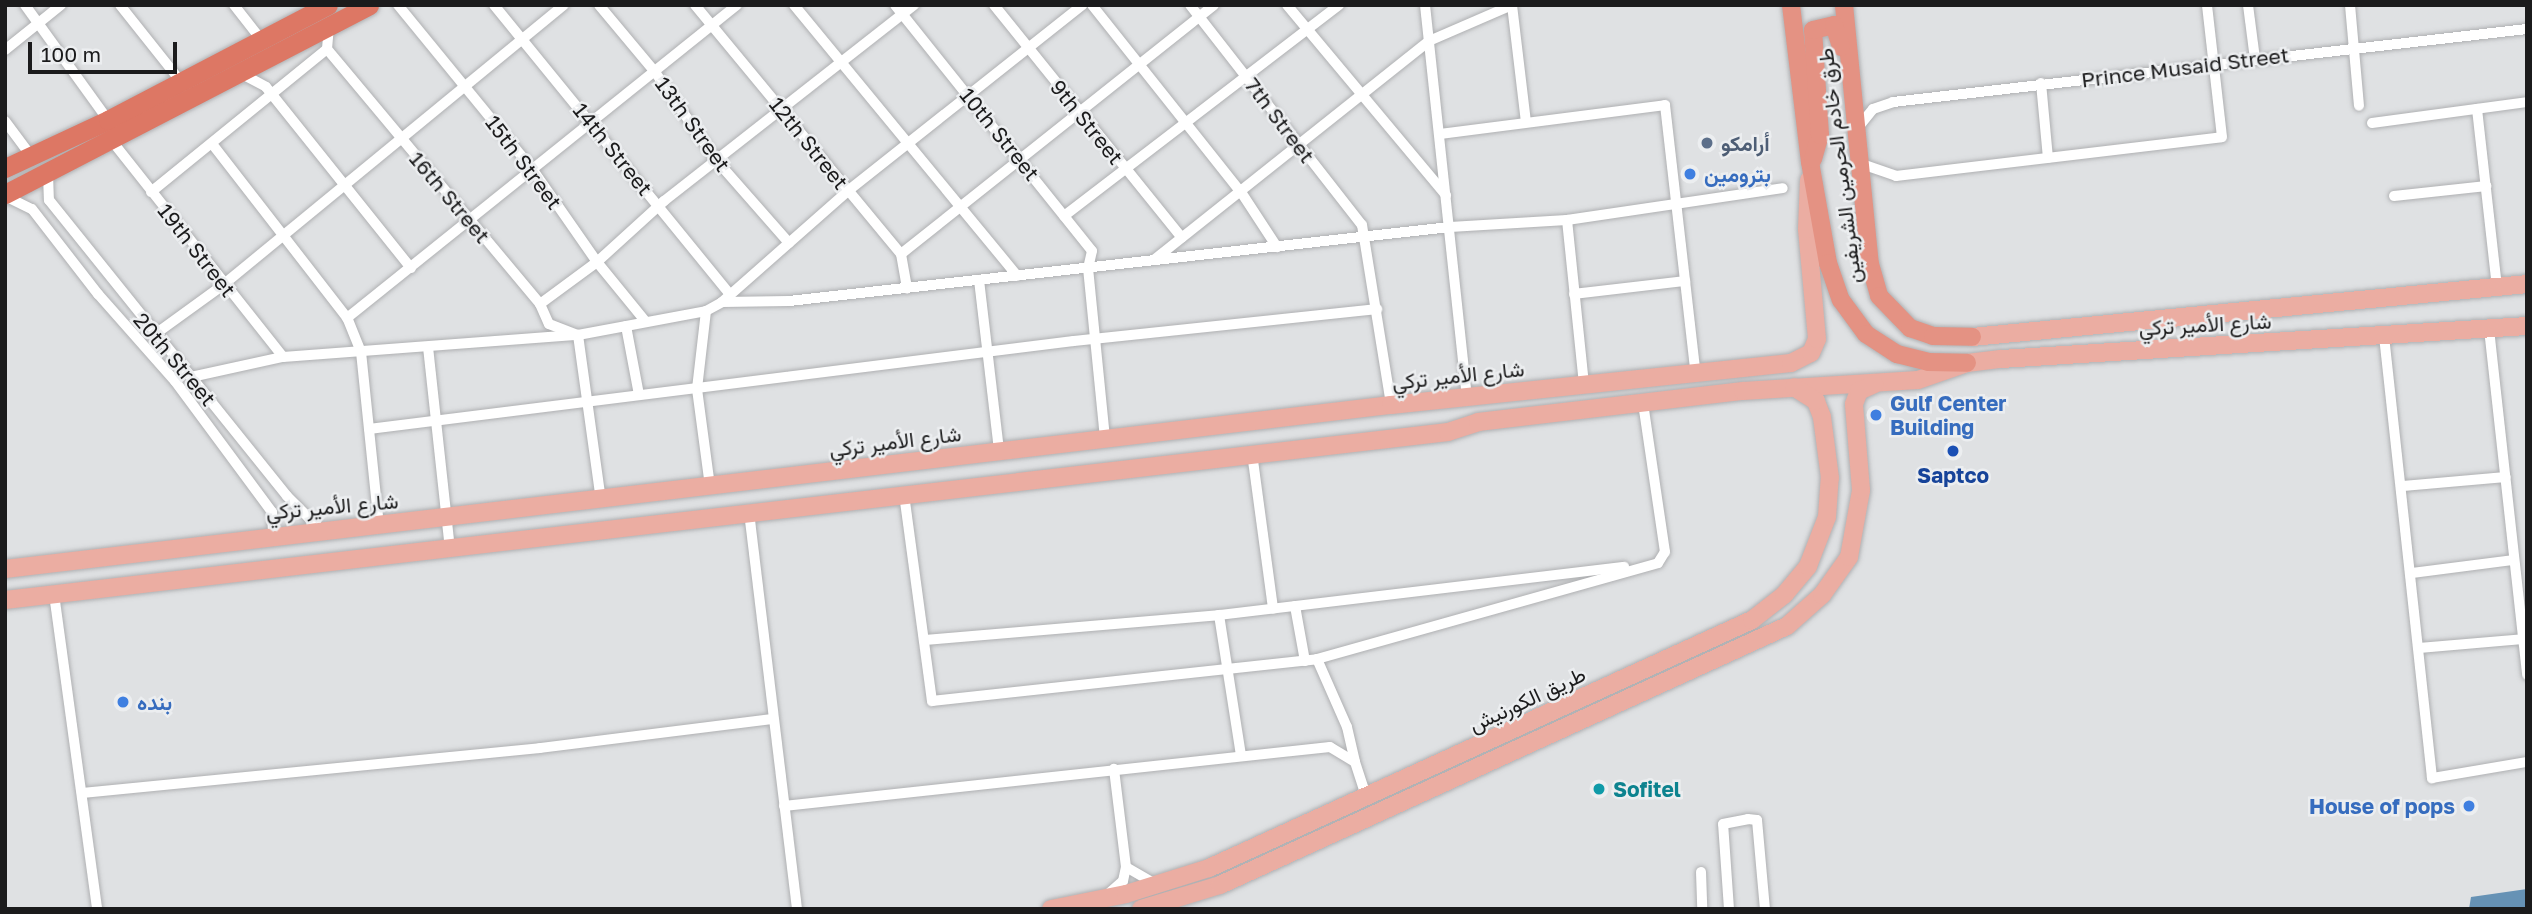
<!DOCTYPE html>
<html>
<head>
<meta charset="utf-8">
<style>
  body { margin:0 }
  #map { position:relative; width:2532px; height:914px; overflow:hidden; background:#dfe1e3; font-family:"Golos Text",Vazirmatn,sans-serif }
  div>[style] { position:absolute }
  .water>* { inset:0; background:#6692b5 }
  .roads { filter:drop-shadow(0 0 2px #afb0b2) drop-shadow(0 0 2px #afb0b2) }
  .minor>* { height:10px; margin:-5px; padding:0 5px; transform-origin:5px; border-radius:5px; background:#fff }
  .primary>* { height:18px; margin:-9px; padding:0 9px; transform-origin:9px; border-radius:9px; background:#ebada2 }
  .trunk>* { height:18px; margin:-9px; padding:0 9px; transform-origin:9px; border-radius:9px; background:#e49283 }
  .motorway>* { height:19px; margin:-9.5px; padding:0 9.5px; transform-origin:9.5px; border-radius:9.5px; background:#dd7764 }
  .dots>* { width:19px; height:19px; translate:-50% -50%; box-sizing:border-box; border:4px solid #eceef0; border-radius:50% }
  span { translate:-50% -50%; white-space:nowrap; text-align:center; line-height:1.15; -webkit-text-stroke:5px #eceef0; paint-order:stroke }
  .street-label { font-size:21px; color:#1b1b1c }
  .service-label { font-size:21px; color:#4e5e75; font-weight:700 }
  .left { translate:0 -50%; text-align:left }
  .shop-label { font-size:21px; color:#366cbe; font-weight:700 }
  .right { translate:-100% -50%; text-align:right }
  .transit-label { font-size:21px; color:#164399; font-weight:700 }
  .culture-label { font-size:21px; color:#0d838f; font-weight:700 }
  .frame { position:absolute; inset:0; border:7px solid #1b1b1c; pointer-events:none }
  .scale { position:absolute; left:28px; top:42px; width:149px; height:32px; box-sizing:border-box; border:4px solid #1b1b1c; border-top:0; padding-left:9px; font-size:21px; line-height:24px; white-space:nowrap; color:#1b1b1c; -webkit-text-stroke:5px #eceef0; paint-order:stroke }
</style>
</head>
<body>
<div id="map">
  <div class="water">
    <i style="clip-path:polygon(2527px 889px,2527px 909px,2469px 909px,2471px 897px)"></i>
  </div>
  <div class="roads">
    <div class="minor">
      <i style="left:25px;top:5px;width:142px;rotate:54.2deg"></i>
      <i style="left:120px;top:5px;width:100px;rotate:51.5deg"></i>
      <i style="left:234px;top:5px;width:47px;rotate:51.9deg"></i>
      <i style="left:398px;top:5px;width:213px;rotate:50.7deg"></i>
      <i style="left:533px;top:170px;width:112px;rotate:55.2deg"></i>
      <i style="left:597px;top:262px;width:77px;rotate:50.8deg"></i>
      <i style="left:494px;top:5px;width:373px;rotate:50.8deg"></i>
      <i style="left:599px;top:5px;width:87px;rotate:50.1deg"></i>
      <i style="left:655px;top:72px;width:108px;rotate:55.1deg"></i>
      <i style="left:717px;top:161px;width:109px;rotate:48.7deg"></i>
      <i style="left:695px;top:5px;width:323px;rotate:50.4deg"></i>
      <i style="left:901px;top:254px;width:35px;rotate:80deg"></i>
      <i style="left:794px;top:5px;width:351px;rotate:50.5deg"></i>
      <i style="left:895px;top:5px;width:315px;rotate:51.3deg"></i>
      <i style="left:1092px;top:251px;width:17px;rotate:103deg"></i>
      <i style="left:1088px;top:268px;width:172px;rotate:84.3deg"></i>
      <i style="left:994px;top:5px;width:299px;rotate:51.1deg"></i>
      <i style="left:1092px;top:5px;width:239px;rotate:51.5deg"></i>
      <i style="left:1241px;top:192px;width:66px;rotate:56.8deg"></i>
      <i style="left:1190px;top:5px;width:279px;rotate:52deg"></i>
      <i style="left:1362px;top:225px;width:182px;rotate:80.8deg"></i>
      <i style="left:1287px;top:5px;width:248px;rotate:50.1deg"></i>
      <i style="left:1425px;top:5px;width:395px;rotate:83.9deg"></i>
      <i style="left:2248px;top:5px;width:54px;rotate:82.6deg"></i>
      <i style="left:2350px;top:5px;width:101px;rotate:84.9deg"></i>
      <i style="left:327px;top:49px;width:332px;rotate:50.1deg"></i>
      <i style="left:540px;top:304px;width:22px;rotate:66deg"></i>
      <i style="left:549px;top:324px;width:31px;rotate:21deg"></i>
      <i style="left:578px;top:335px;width:167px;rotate:82.1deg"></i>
      <i style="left:5px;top:50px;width:72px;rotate:-38.8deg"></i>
      <i style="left:242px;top:74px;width:27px;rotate:28deg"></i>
      <i style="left:266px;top:87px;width:232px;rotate:51.3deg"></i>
      <i style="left:2041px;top:83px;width:75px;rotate:84.7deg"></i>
      <i style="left:2477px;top:109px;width:180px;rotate:83.6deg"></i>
      <i style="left:5px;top:121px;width:44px;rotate:53.4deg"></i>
      <i style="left:2372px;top:123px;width:156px;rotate:-7.7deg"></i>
      <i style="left:1856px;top:130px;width:27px;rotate:-51deg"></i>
      <i style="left:1873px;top:109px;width:21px;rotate:-19deg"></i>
      <i style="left:1893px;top:102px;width:638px;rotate:-6.57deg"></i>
      <i style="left:1440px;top:134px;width:227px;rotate:-7.3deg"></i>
      <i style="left:1665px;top:105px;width:272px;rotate:83.5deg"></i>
      <i style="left:112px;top:141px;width:275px;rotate:51.6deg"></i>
      <i style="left:213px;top:145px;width:219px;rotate:52.2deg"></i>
      <i style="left:1859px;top:163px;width:39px;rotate:19deg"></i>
      <i style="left:1896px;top:176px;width:328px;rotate:-6.8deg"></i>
      <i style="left:2222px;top:137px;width:133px;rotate:-96.5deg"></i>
      <i style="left:48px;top:174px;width:26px;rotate:88deg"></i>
      <i style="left:49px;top:200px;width:380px;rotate:51.2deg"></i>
      <i style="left:287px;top:496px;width:51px;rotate:45deg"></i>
      <i style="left:151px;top:192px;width:227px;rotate:-39.1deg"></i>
      <i style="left:327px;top:49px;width:21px;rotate:-85deg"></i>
      <i style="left:5px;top:196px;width:30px;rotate:26deg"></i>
      <i style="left:32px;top:209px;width:108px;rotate:52.2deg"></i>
      <i style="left:98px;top:294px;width:116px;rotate:48.5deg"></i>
      <i style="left:175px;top:381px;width:163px;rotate:53.5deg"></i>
      <i style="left:272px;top:512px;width:22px;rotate:87deg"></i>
      <i style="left:2394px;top:196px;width:93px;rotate:-6.2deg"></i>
      <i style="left:1064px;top:216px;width:347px;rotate:-37.5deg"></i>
      <i style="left:1567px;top:220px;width:165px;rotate:84.1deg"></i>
      <i style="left:901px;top:254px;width:400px;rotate:-38.5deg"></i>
      <i style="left:1155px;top:259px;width:350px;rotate:-38.5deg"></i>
      <i style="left:1429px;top:41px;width:90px;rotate:-23.4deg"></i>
      <i style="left:1512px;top:5px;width:118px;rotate:83.2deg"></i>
      <i style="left:979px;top:280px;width:172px;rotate:83.3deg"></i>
      <i style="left:1574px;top:294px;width:112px;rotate:-6.7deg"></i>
      <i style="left:722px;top:302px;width:169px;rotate:-41.4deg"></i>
      <i style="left:849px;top:190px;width:298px;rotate:-38.4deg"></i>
      <i style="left:540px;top:304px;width:71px;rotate:-36.4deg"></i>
      <i style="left:597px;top:262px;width:91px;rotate:-42.3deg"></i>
      <i style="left:664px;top:201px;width:318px;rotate:-38.1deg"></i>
      <i style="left:706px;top:311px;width:79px;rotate:96.6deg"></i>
      <i style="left:697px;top:389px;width:99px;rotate:82.4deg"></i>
      <i style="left:626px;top:326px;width:70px;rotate:79.3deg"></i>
      <i style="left:2489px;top:329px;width:348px;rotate:83.7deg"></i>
      <i style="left:154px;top:335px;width:85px;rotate:-35.9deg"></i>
      <i style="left:223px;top:285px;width:441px;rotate:-39.4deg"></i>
      <i style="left:2384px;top:336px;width:445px;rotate:83.8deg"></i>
      <i style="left:2432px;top:778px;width:96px;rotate:-9.6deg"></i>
      <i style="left:428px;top:347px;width:202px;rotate:83.8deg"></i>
      <i style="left:191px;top:377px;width:94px;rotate:-12.3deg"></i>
      <i style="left:283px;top:357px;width:296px;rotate:-4.3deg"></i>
      <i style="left:578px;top:335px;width:130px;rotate:-10.6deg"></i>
      <i style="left:706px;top:311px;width:18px;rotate:-29deg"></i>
      <i style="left:722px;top:302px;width:67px;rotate:-0.9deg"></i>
      <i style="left:789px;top:301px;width:665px;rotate:-6.39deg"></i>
      <i style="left:1450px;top:227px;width:117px;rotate:-3.4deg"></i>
      <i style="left:1567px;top:220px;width:218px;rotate:-8.4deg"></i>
      <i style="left:369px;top:429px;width:710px;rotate:-7.12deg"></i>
      <i style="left:1074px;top:341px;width:305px;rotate:-6deg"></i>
      <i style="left:1252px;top:453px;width:157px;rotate:82.3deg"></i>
      <i style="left:2403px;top:486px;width:103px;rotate:-5deg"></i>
      <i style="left:904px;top:494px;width:209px;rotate:82.3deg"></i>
      <i style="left:932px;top:701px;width:387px;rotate:-6.2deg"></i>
      <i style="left:1317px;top:659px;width:354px;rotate:-15.7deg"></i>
      <i style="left:1658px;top:563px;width:13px;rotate:-58deg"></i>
      <i style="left:1665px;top:552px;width:151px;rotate:-98.4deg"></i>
      <i style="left:749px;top:512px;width:400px;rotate:83.1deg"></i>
      <i style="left:379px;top:526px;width:175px;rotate:-95.9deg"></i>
      <i style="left:361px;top:352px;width:37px;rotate:-112deg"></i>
      <i style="left:347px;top:318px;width:500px;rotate:-38.75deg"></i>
      <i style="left:2412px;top:573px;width:103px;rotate:-7.3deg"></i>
      <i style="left:54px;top:594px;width:318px;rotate:82.2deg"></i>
      <i style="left:1295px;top:606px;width:56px;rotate:79.7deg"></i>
      <i style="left:1219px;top:615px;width:142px;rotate:81.1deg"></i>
      <i style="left:924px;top:640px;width:296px;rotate:-4.8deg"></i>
      <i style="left:1219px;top:615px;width:408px;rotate:-6.8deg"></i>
      <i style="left:2419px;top:648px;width:104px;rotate:-4.9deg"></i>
      <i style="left:1317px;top:659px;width:74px;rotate:66.2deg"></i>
      <i style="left:1347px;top:727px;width:36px;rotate:77deg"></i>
      <i style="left:82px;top:793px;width:460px;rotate:-5.6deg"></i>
      <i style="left:540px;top:748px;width:235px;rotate:-7.1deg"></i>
      <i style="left:784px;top:806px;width:549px;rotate:-6.17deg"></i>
      <i style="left:1330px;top:747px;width:29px;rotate:31deg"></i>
      <i style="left:1355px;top:762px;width:38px;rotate:72deg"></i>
      <i style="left:1126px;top:867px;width:34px;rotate:30deg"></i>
      <i style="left:1701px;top:872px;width:37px;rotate:88deg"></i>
      <i style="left:1108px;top:894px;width:20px;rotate:-41deg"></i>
      <i style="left:1123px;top:881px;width:14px;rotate:-78deg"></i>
      <i style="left:1126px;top:867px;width:99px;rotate:-97deg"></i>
      <i style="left:1729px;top:909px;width:85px;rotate:-94deg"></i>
      <i style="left:1723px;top:824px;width:25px;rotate:-11deg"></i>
      <i style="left:1748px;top:819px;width:9px;rotate:6deg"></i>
      <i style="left:1757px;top:820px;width:89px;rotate:84.9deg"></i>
    </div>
    <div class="primary">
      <i style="left:1972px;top:337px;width:558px;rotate:-5.45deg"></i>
      <i style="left:5px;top:569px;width:1396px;rotate:-6.75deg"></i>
      <i style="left:1391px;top:405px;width:402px;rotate:-6deg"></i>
      <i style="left:1791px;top:363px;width:22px;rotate:-27deg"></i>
      <i style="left:1811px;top:353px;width:15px;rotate:-67deg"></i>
      <i style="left:1817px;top:339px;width:110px;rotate:-95.2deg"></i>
      <i style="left:1807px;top:229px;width:49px;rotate:-87.7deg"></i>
      <i style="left:5px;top:600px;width:1453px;rotate:-6.64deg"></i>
      <i style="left:1448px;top:432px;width:32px;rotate:-18deg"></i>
      <i style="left:1478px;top:422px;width:267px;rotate:-6.7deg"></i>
      <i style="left:1743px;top:391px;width:175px;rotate:-3.6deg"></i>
      <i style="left:1918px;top:380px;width:52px;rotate:-19.1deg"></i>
      <i style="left:1967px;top:363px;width:34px;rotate:-7deg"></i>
      <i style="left:2001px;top:359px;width:527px;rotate:-3.59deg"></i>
      <i style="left:1051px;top:909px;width:76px;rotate:-11.3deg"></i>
      <i style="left:1126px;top:894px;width:87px;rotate:-17.4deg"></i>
      <i style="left:1209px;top:868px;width:597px;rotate:-24.55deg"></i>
      <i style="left:1752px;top:620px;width:41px;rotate:-38deg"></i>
      <i style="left:1784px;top:595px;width:38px;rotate:-50deg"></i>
      <i style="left:1808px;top:566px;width:53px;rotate:-68.8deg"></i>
      <i style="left:1827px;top:517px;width:39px;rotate:-86deg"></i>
      <i style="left:1830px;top:478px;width:62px;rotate:-97.5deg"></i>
      <i style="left:1822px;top:417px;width:17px;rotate:-111deg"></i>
      <i style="left:1816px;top:401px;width:26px;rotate:-148deg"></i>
      <i style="left:1141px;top:909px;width:83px;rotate:-16.9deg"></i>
      <i style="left:1220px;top:885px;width:623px;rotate:-24.55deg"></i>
      <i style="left:1787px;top:626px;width:47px;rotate:-41.5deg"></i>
      <i style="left:1822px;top:595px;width:47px;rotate:-54.6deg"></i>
      <i style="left:1849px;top:557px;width:68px;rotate:-79.8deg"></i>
      <i style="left:1861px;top:490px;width:86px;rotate:-94.7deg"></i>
      <i style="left:1854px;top:404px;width:14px;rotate:-69deg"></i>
      <i style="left:1859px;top:391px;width:17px;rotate:-24deg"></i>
    </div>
    <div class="trunk">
      <i style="left:1791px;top:5px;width:158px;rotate:83.1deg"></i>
      <i style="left:1810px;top:162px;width:103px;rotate:79.9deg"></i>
      <i style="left:1828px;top:263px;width:39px;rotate:71deg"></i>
      <i style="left:1841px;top:300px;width:42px;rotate:53.7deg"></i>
      <i style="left:1866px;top:334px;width:37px;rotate:33deg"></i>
      <i style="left:1897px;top:354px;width:32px;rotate:14deg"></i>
      <i style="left:1928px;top:362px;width:39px;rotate:1deg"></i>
      <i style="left:1844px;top:5px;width:260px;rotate:84.3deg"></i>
      <i style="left:1870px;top:264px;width:33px;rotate:74deg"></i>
      <i style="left:1879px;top:296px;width:45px;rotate:45.9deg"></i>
      <i style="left:1910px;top:328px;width:24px;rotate:19deg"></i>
      <i style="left:1933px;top:336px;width:39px;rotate:1deg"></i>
      <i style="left:1813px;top:159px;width:25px;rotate:-74deg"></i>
      <i style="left:1820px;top:135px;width:105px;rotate:-93.8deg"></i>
      <i style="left:1813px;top:30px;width:22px;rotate:-13deg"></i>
      <i style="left:1834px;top:25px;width:23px;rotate:72deg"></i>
    </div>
    <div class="motorway">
      <i style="left:5px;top:168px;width:114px;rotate:-25deg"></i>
      <i style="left:108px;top:120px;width:248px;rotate:-27.6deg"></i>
      <i style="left:5px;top:194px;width:410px;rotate:-27.4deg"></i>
    </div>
  </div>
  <div class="dots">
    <i style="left:1707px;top:143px;background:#5c6f8a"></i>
    <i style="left:1690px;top:174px;background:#3f7fe0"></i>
    <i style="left:1876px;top:415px;background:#3f7fe0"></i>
    <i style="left:1953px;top:451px;background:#1a4fb4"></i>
    <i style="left:123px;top:702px;background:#3f7fe0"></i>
    <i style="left:1599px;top:789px;background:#0f9aa8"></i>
    <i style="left:2469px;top:806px;background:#3f7fe0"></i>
  </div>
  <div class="street-label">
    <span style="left:2185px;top:67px;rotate:-7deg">Prince Musaid Street</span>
    <span style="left:1280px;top:120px;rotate:53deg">7th Street</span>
    <span style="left:1087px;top:122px;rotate:51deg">9th Street</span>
    <span style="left:693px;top:124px;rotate:54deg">13th Street</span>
    <span style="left:1000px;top:134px;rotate:51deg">10th Street</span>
    <span style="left:809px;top:143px;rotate:51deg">12th Street</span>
    <span style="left:613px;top:149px;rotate:51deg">14th Street</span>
    <span style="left:524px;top:162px;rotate:53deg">15th Street</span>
    <span style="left:1839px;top:166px;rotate:-97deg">طرق خادم الحرمين الشريفين</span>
    <span style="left:450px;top:197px;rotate:50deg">16th Street</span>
    <span style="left:197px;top:250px;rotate:52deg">19th Street</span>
    <span style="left:2205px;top:324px;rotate:-3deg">شارع الأمير تركي</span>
    <span style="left:175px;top:359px;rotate:50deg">20th Street</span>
    <span style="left:1458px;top:375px;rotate:-6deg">شارع الأمير تركي</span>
    <span style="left:895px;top:441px;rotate:-7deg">شارع الأمير تركي</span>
    <span style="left:332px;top:506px;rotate:-5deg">شارع الأمير تركي</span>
    <span style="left:1527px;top:699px;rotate:-25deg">طريق الكورنيش</span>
  </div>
  <div class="service-label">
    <span class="left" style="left:1721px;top:143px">أرامكو</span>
  </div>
  <div class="shop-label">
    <span class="left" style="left:1704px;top:174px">بترومين</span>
    <span class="left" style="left:1890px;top:415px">Gulf Center<br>Building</span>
    <span class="left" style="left:137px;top:702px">بنده</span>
    <span class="right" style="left:2455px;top:806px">House of pops</span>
  </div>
  <div class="transit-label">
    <span style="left:1953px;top:475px">Saptco</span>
  </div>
  <div class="culture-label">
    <span class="left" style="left:1613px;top:789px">Sofitel</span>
  </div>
  <div class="frame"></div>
  <div class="scale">100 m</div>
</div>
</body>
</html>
